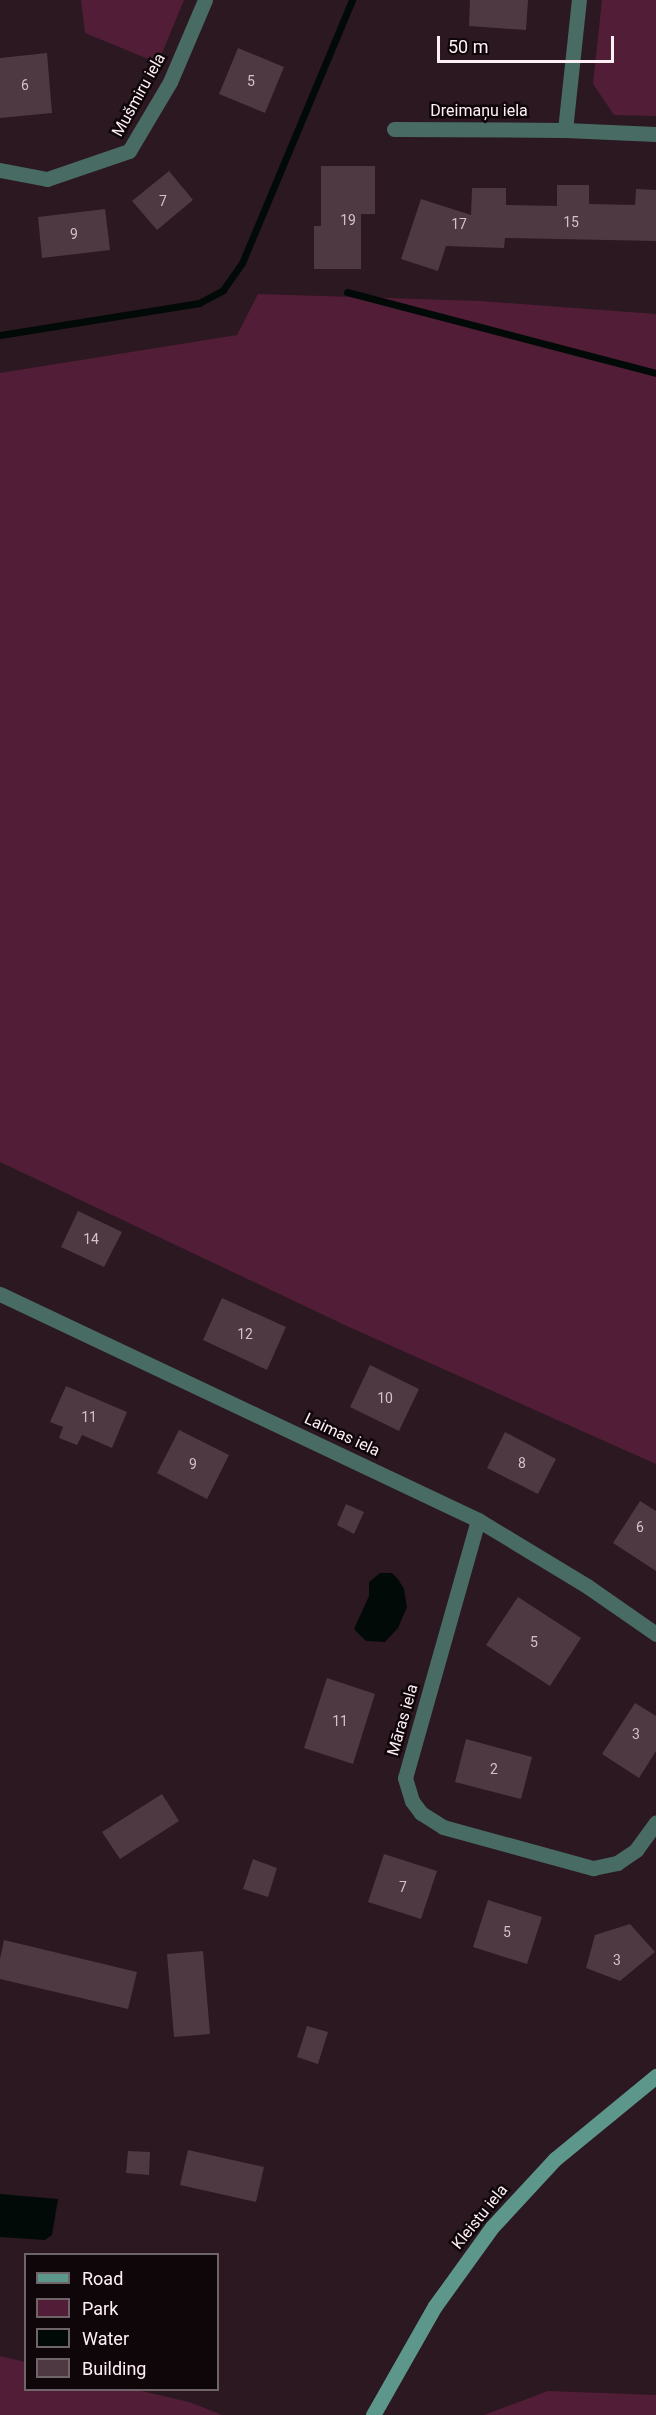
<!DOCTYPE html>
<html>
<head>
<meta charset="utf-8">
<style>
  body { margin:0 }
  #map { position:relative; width:656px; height:2415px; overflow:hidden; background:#2c1821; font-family:Roboto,sans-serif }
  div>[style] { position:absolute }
  .green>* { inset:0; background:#521d37 }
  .water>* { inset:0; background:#020a08 }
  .stream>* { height:7px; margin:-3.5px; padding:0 3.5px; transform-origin:3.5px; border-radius:3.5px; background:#020a08 }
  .building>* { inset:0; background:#4e3841 }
  .street>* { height:15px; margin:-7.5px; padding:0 7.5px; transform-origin:7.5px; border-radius:7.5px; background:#486c64 }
  .secondary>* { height:15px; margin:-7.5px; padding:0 7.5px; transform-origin:7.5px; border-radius:7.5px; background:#5d978b }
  span { translate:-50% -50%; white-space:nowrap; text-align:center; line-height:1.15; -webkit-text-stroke:5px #0f060a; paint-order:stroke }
  .number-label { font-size:14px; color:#d3c2c9 }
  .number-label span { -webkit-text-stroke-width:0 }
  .street-label { font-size:16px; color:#fff0f6 }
  .legend { position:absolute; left:24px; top:2253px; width:195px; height:138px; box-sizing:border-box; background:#0f060a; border:2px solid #6f6468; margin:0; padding:8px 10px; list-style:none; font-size:18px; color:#fff0f6 }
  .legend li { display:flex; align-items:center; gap:12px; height:30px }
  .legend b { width:30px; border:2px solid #6f6468 }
  .scale { position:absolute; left:437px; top:36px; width:177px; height:27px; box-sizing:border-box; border:3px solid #fff0f6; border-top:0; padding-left:8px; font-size:18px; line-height:21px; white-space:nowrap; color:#fff0f6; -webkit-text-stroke:4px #0f060a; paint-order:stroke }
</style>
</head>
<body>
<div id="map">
  <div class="green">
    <i style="clip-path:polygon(81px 0,184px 0,158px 63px,85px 33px)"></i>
    <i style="clip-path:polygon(602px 0,656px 0,656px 116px,614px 115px,593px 84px)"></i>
    <i style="clip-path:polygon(258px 294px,480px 301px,656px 314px,656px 1464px,349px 1327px,0 1162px,0 373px,237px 335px)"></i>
    <i style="clip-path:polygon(0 2356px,25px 2362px,26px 2390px,137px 2390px,189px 2402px,222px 2415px,0 2415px)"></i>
    <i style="clip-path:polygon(548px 2391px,656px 2395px,656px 2415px,484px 2415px)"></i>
  </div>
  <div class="water">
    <i style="clip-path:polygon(380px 1573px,392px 1573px,398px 1579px,404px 1589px,407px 1607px,398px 1628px,385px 1642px,366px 1641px,354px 1629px,369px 1596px,369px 1582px)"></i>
    <i style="clip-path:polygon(0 2194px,58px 2199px,52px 2235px,45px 2240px,0 2237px)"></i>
  </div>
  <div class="stream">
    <i style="left:347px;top:292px;width:319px;rotate:14.7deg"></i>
    <i style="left:0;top:335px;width:202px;rotate:-9.1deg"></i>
    <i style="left:199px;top:303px;width:27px;rotate:-28deg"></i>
    <i style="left:223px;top:290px;width:33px;rotate:-55deg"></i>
    <i style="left:242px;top:263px;width:285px;rotate:-67.3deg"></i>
  </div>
  <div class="building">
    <i style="clip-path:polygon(470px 0,528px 0,526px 30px,469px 26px)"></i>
    <i style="clip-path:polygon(238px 48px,284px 67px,265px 113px,219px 94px)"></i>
    <i style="clip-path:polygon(47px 53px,52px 113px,0 118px,0 58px)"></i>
    <i style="clip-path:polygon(321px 166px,375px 166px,375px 214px,361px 214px,361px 269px,314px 269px,314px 226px,321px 226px)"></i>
    <i style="clip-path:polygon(169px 171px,193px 200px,157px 230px,132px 201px)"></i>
    <i style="clip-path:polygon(557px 185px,589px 185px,589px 204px,635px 205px,636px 189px,656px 190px,656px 241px,505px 238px,504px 248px,446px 246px,438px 271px,401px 259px,421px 199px,471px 215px,472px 188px,506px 188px,506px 205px,557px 206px)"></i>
    <i style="clip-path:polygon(105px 209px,110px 250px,42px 258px,38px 217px)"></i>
    <i style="clip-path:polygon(78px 1211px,122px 1232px,104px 1267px,61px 1247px)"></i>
    <i style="clip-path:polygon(222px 1298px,286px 1327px,267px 1370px,203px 1340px)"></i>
    <i style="clip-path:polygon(370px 1365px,419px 1389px,399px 1431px,350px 1407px)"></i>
    <i style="clip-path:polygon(66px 1386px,127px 1412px,112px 1448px,82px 1435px,77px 1445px,59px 1438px,63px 1427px,50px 1422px)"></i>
    <i style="clip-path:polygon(179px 1430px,229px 1455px,207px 1499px,157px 1473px)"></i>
    <i style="clip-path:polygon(505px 1432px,556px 1459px,538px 1494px,487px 1468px)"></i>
    <i style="clip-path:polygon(640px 1501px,656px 1511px,656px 1571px,613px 1543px)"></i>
    <i style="clip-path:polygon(346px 1504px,364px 1512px,354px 1534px,337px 1525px)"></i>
    <i style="clip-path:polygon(518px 1597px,581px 1638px,550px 1686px,486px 1645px)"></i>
    <i style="clip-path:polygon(327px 1678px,375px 1694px,353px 1764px,304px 1748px)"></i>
    <i style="clip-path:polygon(635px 1703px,656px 1716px,656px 1751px,639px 1778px,602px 1754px)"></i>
    <i style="clip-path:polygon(466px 1739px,532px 1757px,521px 1799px,455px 1782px)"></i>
    <i style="clip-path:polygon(162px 1794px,179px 1821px,120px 1859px,102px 1832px)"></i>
    <i style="clip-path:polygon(384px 1854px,437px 1871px,421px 1919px,368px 1902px)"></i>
    <i style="clip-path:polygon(253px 1859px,277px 1868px,268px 1897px,243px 1889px)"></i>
    <i style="clip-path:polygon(488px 1900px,542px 1917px,527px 1964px,473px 1947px)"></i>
    <i style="clip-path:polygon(630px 1924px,655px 1952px,620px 1981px,586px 1968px,595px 1935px)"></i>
    <i style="clip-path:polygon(4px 1940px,137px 1972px,128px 2009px,0 1979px,0 1959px)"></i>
    <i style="clip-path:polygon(203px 1951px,210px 2034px,174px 2037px,167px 1954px)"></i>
    <i style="clip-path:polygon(307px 2026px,328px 2032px,318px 2064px,297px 2057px)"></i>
    <i style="clip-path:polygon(188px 2150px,264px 2167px,256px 2202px,180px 2185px)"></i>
    <i style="clip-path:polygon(128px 2151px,150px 2152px,149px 2175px,126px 2173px)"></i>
  </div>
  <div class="street">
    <i style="left:394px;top:129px;width:171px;rotate:0.3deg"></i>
    <i style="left:565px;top:130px;width:91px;rotate:2.5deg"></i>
    <i style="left:565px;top:130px;width:131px;rotate:-83.9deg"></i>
    <i style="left:0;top:170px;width:48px;rotate:10.8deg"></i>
    <i style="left:47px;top:179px;width:87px;rotate:-18.9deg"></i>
    <i style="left:129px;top:151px;width:80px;rotate:-59.3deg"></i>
    <i style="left:170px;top:82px;width:89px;rotate:-66.9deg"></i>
    <i style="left:0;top:1294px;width:529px;rotate:25.3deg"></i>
    <i style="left:478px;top:1520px;width:127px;rotate:31.2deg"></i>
    <i style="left:587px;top:1586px;width:84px;rotate:34.8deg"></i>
    <i style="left:478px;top:1520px;width:268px;rotate:105.8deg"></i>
    <i style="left:405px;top:1778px;width:24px;rotate:73deg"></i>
    <i style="left:412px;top:1801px;width:15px;rotate:53deg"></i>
    <i style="left:421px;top:1813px;width:26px;rotate:32deg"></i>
    <i style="left:443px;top:1827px;width:156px;rotate:15.3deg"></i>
    <i style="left:593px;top:1868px;width:25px;rotate:-12deg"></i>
    <i style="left:617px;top:1863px;width:23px;rotate:-34deg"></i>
    <i style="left:636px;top:1850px;width:34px;rotate:-54deg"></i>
  </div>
  <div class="secondary">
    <i style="left:373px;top:2415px;width:125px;rotate:-60.4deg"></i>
    <i style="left:435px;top:2306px;width:97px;rotate:-54.2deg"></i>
    <i style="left:492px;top:2227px;width:93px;rotate:-47.2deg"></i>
    <i style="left:555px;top:2159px;width:131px;rotate:-39.4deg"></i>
  </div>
  <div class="number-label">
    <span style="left:251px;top:81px">5</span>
    <span style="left:25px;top:85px">6</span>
    <span style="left:163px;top:201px">7</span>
    <span style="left:348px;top:220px">19</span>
    <span style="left:571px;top:222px">15</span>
    <span style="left:459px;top:224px">17</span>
    <span style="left:74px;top:234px">9</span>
    <span style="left:91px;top:1239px">14</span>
    <span style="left:245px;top:1334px">12</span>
    <span style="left:385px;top:1398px">10</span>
    <span style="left:89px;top:1417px">11</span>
    <span style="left:522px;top:1463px">8</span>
    <span style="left:193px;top:1464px">9</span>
    <span style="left:640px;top:1527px">6</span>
    <span style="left:534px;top:1642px">5</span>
    <span style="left:340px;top:1721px">11</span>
    <span style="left:636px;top:1734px">3</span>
    <span style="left:494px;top:1769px">2</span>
    <span style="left:403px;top:1887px">7</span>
    <span style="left:507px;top:1932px">5</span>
    <span style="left:617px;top:1960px">3</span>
  </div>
  <div class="street-label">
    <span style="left:139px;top:95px;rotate:-61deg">Mušmiru iela</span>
    <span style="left:479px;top:111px">Dreimaņu iela</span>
    <span style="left:342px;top:1435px;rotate:25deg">Laimas iela</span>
    <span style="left:403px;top:1720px;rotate:-74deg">Māras iela</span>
    <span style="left:480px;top:2217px;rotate:-51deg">Kleistu iela</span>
  </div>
  <ul class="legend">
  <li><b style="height:8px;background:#5d978b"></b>Road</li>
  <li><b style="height:16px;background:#521d37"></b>Park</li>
  <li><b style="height:16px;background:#020a08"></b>Water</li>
  <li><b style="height:16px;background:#4e3841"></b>Building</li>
  </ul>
  <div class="scale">50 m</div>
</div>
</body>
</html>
